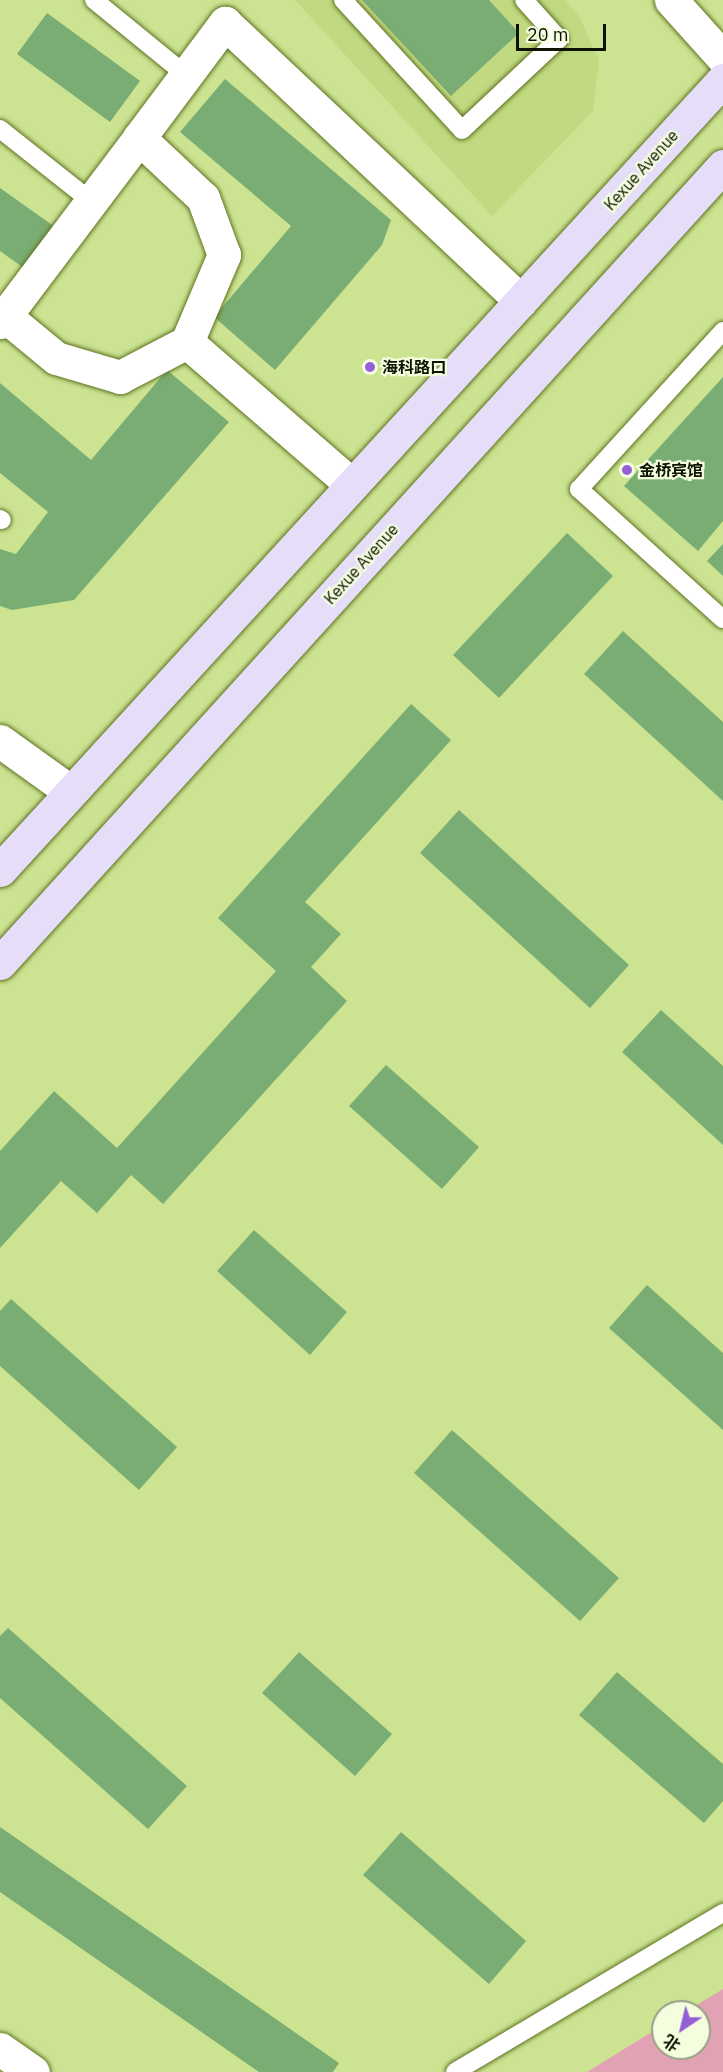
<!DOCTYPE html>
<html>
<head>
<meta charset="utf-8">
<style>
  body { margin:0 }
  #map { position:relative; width:723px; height:2072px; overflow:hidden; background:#cce492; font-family:"IBM Plex Sans","Noto Sans SC",sans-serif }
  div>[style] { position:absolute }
  .built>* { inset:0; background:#c1da81 }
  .green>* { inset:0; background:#e1a3b3 }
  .building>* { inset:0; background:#7aad73 }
  .roads { filter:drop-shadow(0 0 2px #607321) drop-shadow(0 0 2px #607321) }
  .lane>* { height:18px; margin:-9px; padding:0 9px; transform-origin:9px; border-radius:9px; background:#fff }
  .street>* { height:33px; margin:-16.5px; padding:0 16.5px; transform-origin:16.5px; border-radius:16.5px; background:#fff }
  .secondary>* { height:33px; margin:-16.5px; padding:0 16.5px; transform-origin:16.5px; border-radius:16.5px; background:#fff }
  .primary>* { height:33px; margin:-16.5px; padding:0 16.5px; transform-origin:16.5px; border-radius:16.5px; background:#e6ddf8 }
  .dots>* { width:16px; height:16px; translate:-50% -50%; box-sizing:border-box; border:3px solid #f4fede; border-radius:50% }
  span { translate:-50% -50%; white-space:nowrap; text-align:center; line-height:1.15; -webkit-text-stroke:4.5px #f4fede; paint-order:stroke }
  .street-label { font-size:16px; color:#0d1300 }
  .poi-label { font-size:16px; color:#0d1300; font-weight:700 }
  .left { translate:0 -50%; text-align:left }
  .north { position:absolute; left:651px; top:2000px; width:60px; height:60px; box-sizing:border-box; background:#f4fede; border:2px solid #98a085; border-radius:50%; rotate:215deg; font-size:16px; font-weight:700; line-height:24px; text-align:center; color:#0d1300 }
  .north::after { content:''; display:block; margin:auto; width:21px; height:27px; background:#955fd8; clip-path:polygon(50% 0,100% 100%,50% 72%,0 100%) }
  .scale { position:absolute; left:516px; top:24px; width:90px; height:27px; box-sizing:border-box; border:3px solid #0d1300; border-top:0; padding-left:8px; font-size:18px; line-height:21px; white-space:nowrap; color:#0d1300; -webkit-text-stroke:4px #f4fede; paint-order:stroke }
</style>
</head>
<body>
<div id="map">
  <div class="built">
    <i style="clip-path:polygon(295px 0,565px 0,579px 16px,599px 60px,593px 111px,492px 216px)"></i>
  </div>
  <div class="green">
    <i style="clip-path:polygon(723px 1989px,723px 2072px,587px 2072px,663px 2025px,663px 2048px,699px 2048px,699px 2012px,685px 2012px)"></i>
  </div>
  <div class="building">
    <i style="clip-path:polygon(362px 0,489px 0,519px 33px,451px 96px)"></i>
    <i style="clip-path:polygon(47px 13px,140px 81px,110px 122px,17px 54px)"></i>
    <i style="clip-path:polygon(225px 79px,391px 220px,382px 245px,275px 370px,214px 317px,291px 226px,180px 132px)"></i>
    <i style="clip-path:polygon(0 188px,55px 227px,25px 269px,0 251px)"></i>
    <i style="clip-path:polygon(167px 370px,229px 422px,74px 600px,12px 610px,0 606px,0 549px,16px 554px,48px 512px,0 473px,0 383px,91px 460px)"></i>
    <i style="clip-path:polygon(723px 377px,723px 521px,698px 551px,624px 486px)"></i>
    <i style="clip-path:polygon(567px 533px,613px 576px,499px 698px,453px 655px)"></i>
    <i style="clip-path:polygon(723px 544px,723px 576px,707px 561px)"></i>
    <i style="clip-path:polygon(623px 631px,723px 722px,723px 801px,584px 674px)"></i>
    <i style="clip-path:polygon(411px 704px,451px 740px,305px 902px,341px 934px,311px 967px,347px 1001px,163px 1204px,131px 1175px,97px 1213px,61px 1181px,0 1248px,0 1151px,54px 1091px,117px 1148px,276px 971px,218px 918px)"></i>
    <i style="clip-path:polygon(459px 810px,629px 965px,590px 1008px,420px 853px)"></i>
    <i style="clip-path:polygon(661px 1010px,723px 1066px,723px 1145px,622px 1052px)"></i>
    <i style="clip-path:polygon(386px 1065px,479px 1147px,442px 1189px,349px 1106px)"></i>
    <i style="clip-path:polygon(254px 1230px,347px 1312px,310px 1355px,217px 1271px)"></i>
    <i style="clip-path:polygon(647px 1285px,723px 1353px,723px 1430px,609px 1328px)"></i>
    <i style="clip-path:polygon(11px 1299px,177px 1447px,139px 1490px,0 1366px,0 1311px)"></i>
    <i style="clip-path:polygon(452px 1430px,619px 1578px,580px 1621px,414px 1473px)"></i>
    <i style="clip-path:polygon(8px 1628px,187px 1786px,148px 1829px,0 1698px,0 1636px)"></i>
    <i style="clip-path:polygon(299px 1652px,392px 1734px,355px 1776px,262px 1693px)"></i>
    <i style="clip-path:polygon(617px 1672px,723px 1764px,723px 1801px,704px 1823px,579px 1715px)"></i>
    <i style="clip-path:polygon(0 1827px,339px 2063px,333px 2072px,259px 2072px,0 1892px)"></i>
    <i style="clip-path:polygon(401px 1832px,526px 1941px,489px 1984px,363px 1875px)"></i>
  </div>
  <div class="roads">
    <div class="lane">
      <i style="left:94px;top:0;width:119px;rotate:39.2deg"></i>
      <i style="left:343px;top:0;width:176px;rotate:47.5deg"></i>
      <i style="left:462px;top:130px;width:133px;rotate:-43.2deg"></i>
      <i style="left:559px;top:39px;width:52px;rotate:-131.9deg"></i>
      <i style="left:0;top:129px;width:116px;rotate:38.4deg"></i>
      <i style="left:723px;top:331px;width:214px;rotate:132.3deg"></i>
      <i style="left:579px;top:489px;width:194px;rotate:42.1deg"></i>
      <i style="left:0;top:519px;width:2px;rotate:27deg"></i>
      <i style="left:455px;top:2072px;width:312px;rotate:-30.7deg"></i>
    </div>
    <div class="street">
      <i style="left:5px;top:316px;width:223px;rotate:-53deg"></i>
      <i style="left:0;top:322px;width:8px;rotate:-50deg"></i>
      <i style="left:5px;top:316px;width:66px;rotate:39.5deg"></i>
      <i style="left:56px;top:358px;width:67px;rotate:16.5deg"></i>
      <i style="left:120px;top:377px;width:76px;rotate:-27.6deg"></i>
      <i style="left:352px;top:485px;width:218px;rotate:-139.1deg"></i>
      <i style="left:187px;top:342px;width:95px;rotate:-67deg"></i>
      <i style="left:224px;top:255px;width:61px;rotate:-110.2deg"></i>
      <i style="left:203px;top:198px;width:88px;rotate:-136.8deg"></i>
      <i style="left:139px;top:138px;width:144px;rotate:-53.2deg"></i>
      <i style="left:225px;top:23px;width:406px;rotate:43.2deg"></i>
      <i style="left:0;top:741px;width:87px;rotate:35.7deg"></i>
    </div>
    <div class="secondary">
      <i style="left:671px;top:0;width:78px;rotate:48.1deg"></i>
      <i style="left:0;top:2049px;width:40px;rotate:34.9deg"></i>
    </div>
    <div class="primary">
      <i style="left:0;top:870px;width:1071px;rotate:-47.54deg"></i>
      <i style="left:0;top:963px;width:1076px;rotate:-47.79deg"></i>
    </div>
  </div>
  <div class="dots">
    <i style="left:370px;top:367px;background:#955fd8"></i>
    <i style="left:627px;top:470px;background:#955fd8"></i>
  </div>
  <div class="street-label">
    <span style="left:641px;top:170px;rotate:-48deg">Kexue Avenue</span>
    <span style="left:361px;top:564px;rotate:-48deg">Kexue Avenue</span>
  </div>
  <div class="poi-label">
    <span class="left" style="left:382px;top:367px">海科路口</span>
    <span class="left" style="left:639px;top:470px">金桥宾馆</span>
  </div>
  <div class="north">北</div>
  <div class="scale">20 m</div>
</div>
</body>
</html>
